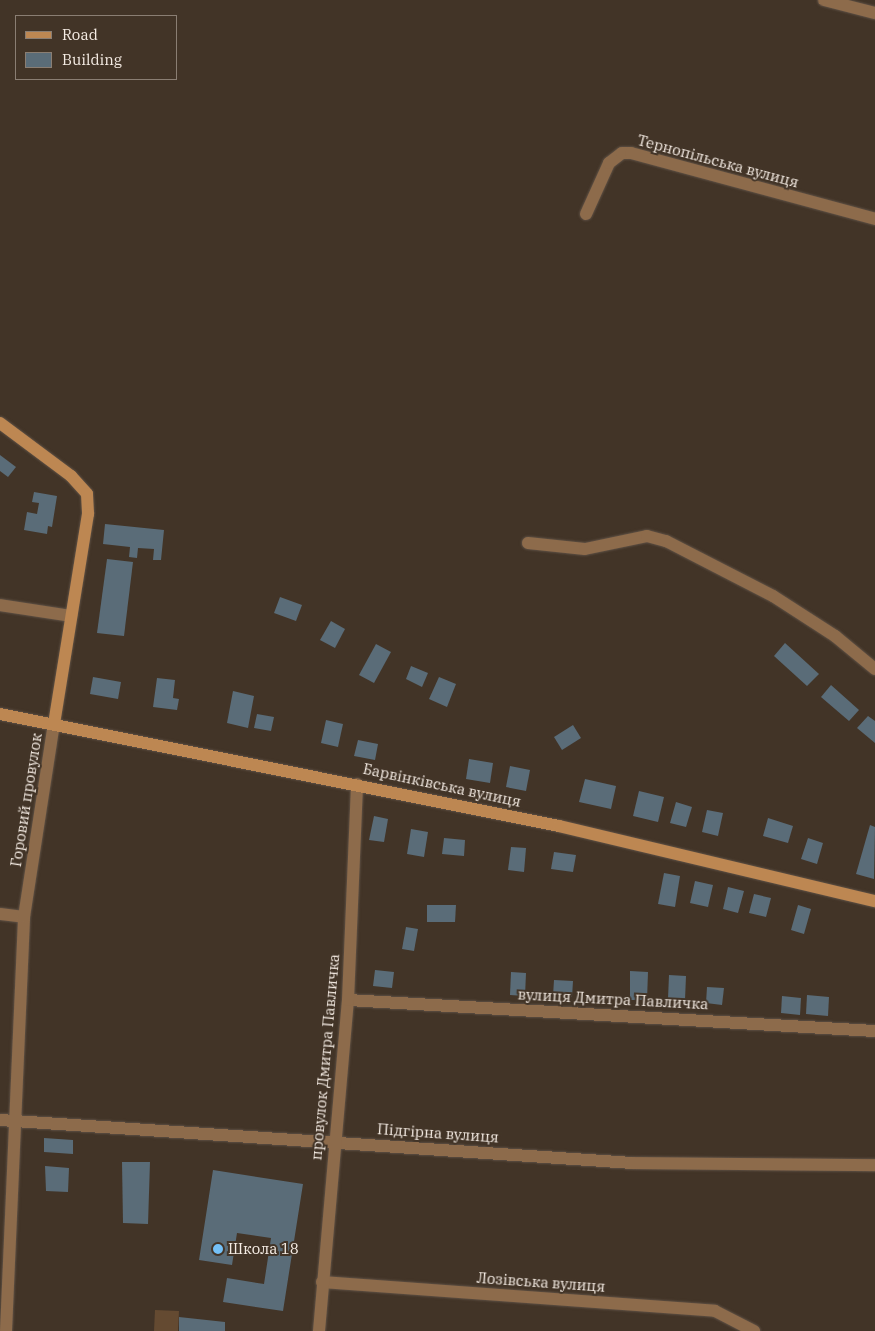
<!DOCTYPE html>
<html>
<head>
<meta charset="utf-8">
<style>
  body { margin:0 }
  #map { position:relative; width:875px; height:1331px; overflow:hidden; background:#423427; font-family:"IBM Plex Serif",serif }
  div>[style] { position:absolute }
  .green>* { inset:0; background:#644a31 }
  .building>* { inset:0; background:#5a6c78 }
  .roads { filter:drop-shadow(0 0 1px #5f5145) drop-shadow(0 0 1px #5f5145) }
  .street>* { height:12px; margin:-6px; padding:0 6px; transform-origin:6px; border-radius:6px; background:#8d6b4b }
  .secondary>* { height:12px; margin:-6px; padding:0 6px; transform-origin:6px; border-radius:6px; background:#bd8752 }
  .dots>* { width:14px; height:14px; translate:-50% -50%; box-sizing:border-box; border:2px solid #423427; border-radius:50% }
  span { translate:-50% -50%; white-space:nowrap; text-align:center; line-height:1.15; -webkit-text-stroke:4px #423427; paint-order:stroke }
  .street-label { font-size:15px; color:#f5ece4 }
  .poi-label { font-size:15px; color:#f5ece4 }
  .left { translate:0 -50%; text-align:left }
  .legend { position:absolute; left:15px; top:15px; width:162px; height:65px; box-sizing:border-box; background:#423427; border:1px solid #8a7e73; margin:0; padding:6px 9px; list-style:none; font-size:15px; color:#f5ece4 }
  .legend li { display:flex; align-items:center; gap:10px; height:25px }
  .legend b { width:25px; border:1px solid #8a7e73 }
</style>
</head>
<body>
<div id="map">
  <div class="green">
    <i style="clip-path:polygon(155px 1310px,179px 1311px,178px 1331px,154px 1331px)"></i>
  </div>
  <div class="building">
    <i style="clip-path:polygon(0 455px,16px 467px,8px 477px,0 471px)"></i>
    <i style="clip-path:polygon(34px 492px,57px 496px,52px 527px,48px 526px,47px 534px,24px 530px,27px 512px,37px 514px,39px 503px,32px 502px)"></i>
    <i style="clip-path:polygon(105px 524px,164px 530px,161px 560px,153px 560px,154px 549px,138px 548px,137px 558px,129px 557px,130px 547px,103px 544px)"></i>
    <i style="clip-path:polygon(107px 559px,133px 562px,124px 636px,97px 633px)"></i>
    <i style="clip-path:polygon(280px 597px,302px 605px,296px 621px,274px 613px)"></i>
    <i style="clip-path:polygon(331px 621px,345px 629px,335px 648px,320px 640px)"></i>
    <i style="clip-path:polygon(785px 643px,819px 674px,807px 686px,774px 656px)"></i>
    <i style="clip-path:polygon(376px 644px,391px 652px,374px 683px,359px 675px)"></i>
    <i style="clip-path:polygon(411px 666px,428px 673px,422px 687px,406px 679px)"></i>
    <i style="clip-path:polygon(93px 677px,121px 682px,118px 699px,90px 694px)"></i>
    <i style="clip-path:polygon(439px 677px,456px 684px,447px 707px,429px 699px)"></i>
    <i style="clip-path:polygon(157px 678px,175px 680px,173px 698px,179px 699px,177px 710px,153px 707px)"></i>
    <i style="clip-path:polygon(831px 685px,859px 710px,849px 721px,821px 697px)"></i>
    <i style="clip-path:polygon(233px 691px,254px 696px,248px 728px,227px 723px)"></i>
    <i style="clip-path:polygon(257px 714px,274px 717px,271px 731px,254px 728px)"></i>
    <i style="clip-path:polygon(868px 716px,875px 721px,875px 743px,857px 728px)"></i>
    <i style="clip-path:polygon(326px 720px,343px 724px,338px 747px,321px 743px)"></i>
    <i style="clip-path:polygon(573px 725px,581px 738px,562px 750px,554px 737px)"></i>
    <i style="clip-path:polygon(358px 740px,378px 744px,375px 760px,354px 756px)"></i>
    <i style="clip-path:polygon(469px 759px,493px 763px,490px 783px,466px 779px)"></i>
    <i style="clip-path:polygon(510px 766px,530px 770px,526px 791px,506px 787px)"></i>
    <i style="clip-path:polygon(585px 779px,616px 786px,611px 809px,579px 802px)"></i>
    <i style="clip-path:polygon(639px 791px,664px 797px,658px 822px,633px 816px)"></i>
    <i style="clip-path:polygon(676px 802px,692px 807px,686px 827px,670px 823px)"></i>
    <i style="clip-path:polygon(707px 810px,723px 813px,718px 836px,702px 832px)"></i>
    <i style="clip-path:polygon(374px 816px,388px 819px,384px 842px,369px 840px)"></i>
    <i style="clip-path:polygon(768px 818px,793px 826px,788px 843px,763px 836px)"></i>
    <i style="clip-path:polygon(870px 825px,875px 827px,874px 879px,856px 874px)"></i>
    <i style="clip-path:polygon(411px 829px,428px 832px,424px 857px,407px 854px)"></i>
    <i style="clip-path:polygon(444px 838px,465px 840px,464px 856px,442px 854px)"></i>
    <i style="clip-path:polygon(808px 838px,823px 843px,817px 864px,801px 859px)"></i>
    <i style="clip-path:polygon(511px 847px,526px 848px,524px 872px,508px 870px)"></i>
    <i style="clip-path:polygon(554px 852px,576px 855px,573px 872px,551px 869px)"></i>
    <i style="clip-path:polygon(664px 873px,680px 876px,675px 907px,658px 904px)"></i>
    <i style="clip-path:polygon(695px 881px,713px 885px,708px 907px,690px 903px)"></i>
    <i style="clip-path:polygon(728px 887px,744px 891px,738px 913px,723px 909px)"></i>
    <i style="clip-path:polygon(754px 894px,771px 898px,766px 917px,749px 913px)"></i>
    <i style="clip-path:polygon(427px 905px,456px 905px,455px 922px,427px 922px)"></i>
    <i style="clip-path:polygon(798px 905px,811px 909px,804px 934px,791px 930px)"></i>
    <i style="clip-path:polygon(406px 927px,418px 929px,414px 951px,402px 949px)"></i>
    <i style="clip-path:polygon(375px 970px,394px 972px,392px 988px,373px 986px)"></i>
    <i style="clip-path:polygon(630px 971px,648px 972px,647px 1000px,630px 1000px)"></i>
    <i style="clip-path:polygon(511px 972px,526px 973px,525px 996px,510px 995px)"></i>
    <i style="clip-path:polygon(669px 975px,686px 976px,685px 1000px,668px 999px)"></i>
    <i style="clip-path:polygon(554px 980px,573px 981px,572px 997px,553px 996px)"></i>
    <i style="clip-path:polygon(707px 987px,724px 988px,722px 1005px,706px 1003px)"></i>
    <i style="clip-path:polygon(807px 995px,829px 997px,828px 1016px,806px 1014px)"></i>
    <i style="clip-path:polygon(782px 996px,801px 998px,800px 1015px,781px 1013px)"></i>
    <i style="clip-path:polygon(44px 1138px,73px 1140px,73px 1154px,44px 1152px)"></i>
    <i style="clip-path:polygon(122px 1162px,150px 1162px,148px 1224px,123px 1223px)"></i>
    <i style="clip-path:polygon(45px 1166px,69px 1168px,68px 1192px,46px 1191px)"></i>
    <i style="clip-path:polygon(213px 1170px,303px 1184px,283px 1311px,223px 1302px,227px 1278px,264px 1284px,271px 1238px,237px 1233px,232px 1265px,199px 1260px)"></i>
    <i style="clip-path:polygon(179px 1317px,225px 1322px,225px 1331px,179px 1331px)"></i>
  </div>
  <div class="roads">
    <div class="street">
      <i style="left:824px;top:0;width:53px;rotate:14.3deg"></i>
      <i style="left:586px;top:214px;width:56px;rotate:-65.7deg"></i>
      <i style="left:609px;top:163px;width:16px;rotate:-38deg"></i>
      <i style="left:622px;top:153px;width:9px"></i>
      <i style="left:631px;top:153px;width:253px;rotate:15.1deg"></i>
      <i style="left:528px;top:543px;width:57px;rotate:6deg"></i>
      <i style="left:585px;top:549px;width:63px;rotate:-11.8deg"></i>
      <i style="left:647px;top:536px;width:20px;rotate:15deg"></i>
      <i style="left:666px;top:541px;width:120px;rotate:27.2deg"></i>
      <i style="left:773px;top:596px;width:74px;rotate:32.8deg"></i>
      <i style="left:835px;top:636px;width:52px;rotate:39.5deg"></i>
      <i style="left:0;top:605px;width:72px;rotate:8.8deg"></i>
      <i style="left:0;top:914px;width:24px;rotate:7deg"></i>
      <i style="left:348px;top:1000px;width:528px;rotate:3.37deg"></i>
      <i style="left:0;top:1120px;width:633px;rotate:3.89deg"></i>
      <i style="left:632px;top:1163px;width:243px;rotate:0.5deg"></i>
      <i style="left:322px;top:1282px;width:394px;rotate:4.2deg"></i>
      <i style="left:715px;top:1311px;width:44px;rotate:27.1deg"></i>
      <i style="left:6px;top:1331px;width:414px;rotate:-87.5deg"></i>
      <i style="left:24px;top:917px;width:196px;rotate:-81.2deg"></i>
      <i style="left:319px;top:1331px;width:332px;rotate:-85deg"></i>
      <i style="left:348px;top:1000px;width:216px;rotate:-87.6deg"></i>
    </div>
    <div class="secondary">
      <i style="left:0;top:423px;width:89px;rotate:36.7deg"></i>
      <i style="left:71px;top:476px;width:24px;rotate:48deg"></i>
      <i style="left:87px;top:494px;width:20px;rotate:87deg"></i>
      <i style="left:88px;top:514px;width:212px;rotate:99.2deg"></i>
      <i style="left:0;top:714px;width:570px;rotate:11.33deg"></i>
      <i style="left:559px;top:826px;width:325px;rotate:13.4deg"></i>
    </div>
  </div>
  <div class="dots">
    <i style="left:218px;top:1249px;background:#74c0f6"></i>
  </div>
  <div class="street-label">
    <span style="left:718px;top:161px;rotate:15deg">Тернопільська вулиця</span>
    <span style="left:442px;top:785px;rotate:12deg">Барвінківська вулиця</span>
    <span style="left:26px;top:800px;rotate:-81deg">Горовий провулок</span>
    <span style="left:613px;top:999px;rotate:3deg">вулиця Дмитра Павличка</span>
    <span style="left:325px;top:1057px;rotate:-85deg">провулок Дмитра Павличка</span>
    <span style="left:438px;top:1133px;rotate:4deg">Підгірна вулиця</span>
    <span style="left:541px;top:1282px;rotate:4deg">Лозівська вулиця</span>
  </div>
  <div class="poi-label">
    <span class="left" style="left:228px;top:1249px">Школа 18</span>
  </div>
  <ul class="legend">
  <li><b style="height:6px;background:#bd8752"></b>Road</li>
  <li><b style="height:14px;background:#5a6c78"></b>Building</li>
  </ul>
</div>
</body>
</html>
